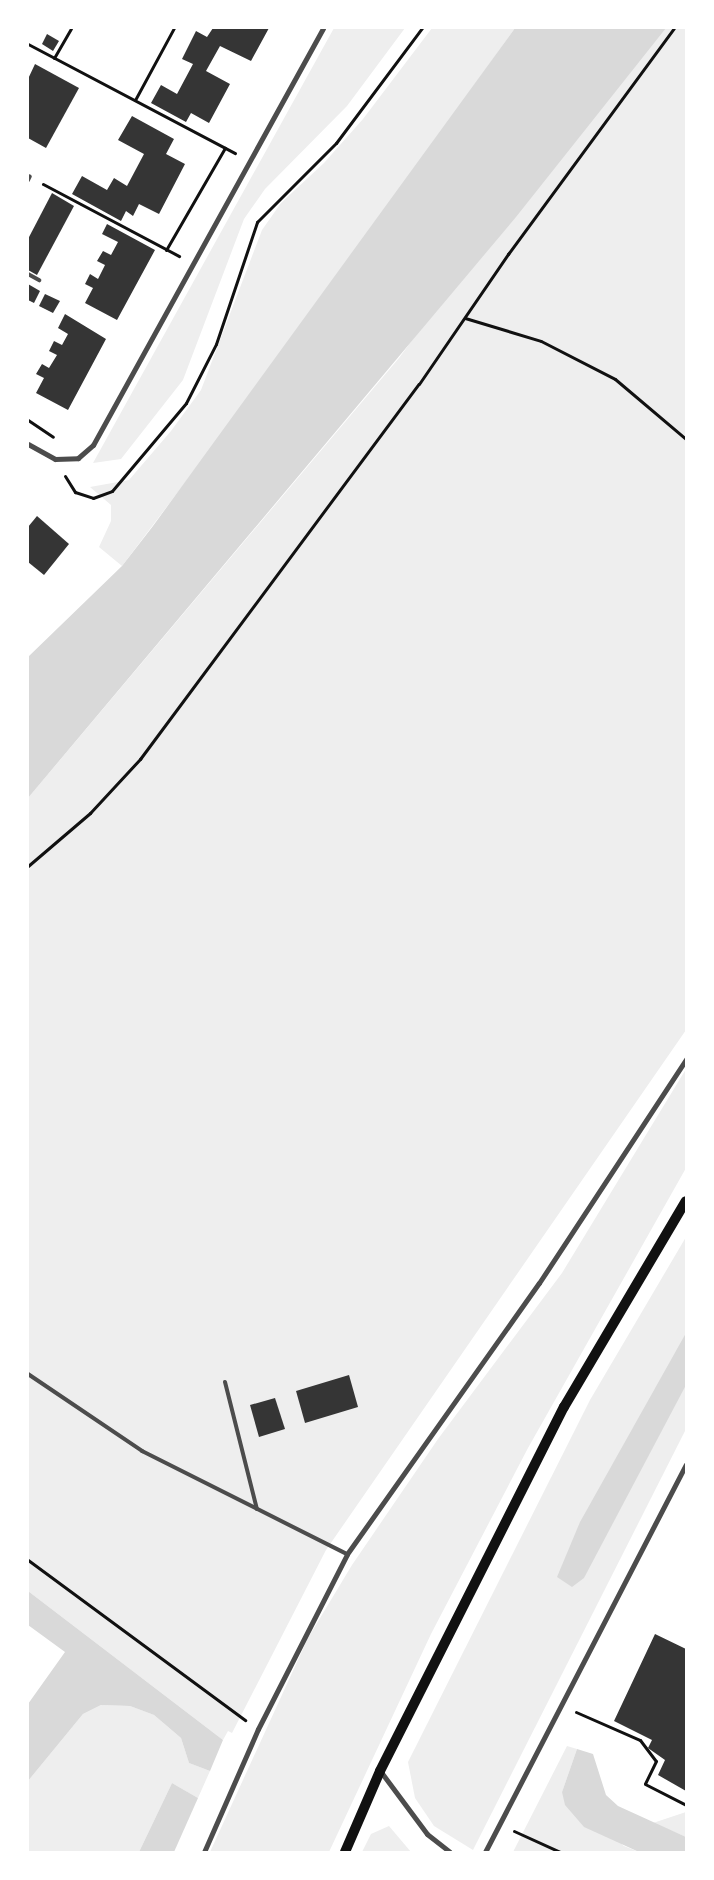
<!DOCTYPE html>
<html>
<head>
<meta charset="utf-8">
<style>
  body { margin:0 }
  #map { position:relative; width:714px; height:1880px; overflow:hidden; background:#fff; font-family:Inter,sans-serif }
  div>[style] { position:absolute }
  .green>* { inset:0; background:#eee }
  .water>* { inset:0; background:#d9d9d9 }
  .building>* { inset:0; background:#353535 }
  .path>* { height:3px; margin:-1.5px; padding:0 1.5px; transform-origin:1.5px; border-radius:1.5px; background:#111 }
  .service>* { height:4px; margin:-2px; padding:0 2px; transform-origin:2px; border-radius:2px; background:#4c4c4c }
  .minor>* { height:5px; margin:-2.5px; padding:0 2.5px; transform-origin:2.5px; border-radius:2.5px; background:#4c4c4c }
  .secondary>* { height:10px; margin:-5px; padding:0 5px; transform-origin:5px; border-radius:5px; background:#111 }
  span { translate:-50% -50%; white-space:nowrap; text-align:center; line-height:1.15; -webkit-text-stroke:4px #fff; paint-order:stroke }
  .frame { position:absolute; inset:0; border:29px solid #fff; pointer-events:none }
</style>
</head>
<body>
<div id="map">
  <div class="green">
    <i style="clip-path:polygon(334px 28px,405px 28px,347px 106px,265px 189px,244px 219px,183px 380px,121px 459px,93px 463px)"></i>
    <i style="clip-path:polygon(432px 28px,515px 28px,282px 354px,122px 566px,99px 547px,111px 521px,111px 505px,90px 487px,129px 480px,171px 431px,201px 390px,262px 230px,281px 203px,324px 163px,363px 119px)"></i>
    <i style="clip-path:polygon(644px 28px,686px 28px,686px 1030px,326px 1550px,232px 1733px,228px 1731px,223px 1740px,28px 1591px,28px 798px,399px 358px)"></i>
    <i style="clip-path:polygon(686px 1069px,686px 1168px,528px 1448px,431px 1634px,329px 1852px,210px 1852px,308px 1638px,352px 1565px,438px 1439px,562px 1273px)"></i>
    <i style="clip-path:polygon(686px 1237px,686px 1429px,473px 1850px,434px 1826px,415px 1798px,408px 1762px,590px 1400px)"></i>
    <i style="clip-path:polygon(101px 1705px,130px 1706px,154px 1715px,181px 1738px,189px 1763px,210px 1771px,198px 1798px,172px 1783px,139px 1852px,28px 1852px,28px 1781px,83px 1714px)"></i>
    <i style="clip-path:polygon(567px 1746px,577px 1749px,562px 1792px,624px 1846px,639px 1852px,513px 1852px)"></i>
    <i style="clip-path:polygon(686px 1812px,686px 1837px,653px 1823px)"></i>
    <i style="clip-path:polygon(389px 1826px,411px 1852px,362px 1852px,371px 1834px)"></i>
  </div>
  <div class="water">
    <i style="clip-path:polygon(515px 28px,666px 28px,516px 217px,28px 798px,28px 657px,122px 566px,153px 526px)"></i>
    <i style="clip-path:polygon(686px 1333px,686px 1385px,584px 1578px,572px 1587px,557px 1577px,580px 1522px)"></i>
    <i style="clip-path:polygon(28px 1591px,223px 1740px,210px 1771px,189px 1763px,181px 1738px,154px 1715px,130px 1706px,101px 1705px,83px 1714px,28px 1781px,28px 1704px,65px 1652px,28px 1625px)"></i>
    <i style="clip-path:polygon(577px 1749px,593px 1754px,606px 1795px,618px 1806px,686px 1837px,686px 1852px,639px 1852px,584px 1827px,565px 1805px,562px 1792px)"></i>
    <i style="clip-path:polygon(172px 1783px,198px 1798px,174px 1852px,139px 1852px)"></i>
  </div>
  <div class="building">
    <i style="clip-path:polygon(213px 28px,269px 28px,251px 61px,220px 46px,206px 71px,230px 84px,209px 123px,191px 113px,186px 122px,151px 103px,161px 85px,177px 94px,193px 64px,182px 59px,196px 31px,207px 37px)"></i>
    <i style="clip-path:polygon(47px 34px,59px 41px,53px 51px,42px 44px)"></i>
    <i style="clip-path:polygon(35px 64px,79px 88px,46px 148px,28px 138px,28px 79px)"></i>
    <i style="clip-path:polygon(132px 116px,174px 139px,166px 154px,185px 164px,159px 214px,139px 204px,133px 216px,126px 211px,121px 221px,72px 194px,82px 176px,107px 190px,114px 178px,127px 186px,144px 154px,118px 140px)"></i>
    <i style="clip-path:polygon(52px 193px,74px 206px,37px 275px,28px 270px,28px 239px)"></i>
    <i style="clip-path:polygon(107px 224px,155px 250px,117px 320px,85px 303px,93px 288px,85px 284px,90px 274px,98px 279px,105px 265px,97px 261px,103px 251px,111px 255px,118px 242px,102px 234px)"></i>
    <i style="clip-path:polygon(28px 284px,40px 291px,34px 303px,28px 300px)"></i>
    <i style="clip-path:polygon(45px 294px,60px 301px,53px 313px,39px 306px)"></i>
    <i style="clip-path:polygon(65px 314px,106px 339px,68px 410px,36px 393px,44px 378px,36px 374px,42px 364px,49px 368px,57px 355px,49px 351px,54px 341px,62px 345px,68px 334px,58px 328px)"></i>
    <i style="clip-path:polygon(37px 516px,69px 544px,44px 575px,28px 562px,28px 527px)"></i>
    <i style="clip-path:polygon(349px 1375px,358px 1407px,305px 1423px,296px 1391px)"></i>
    <i style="clip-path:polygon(275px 1398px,285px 1429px,259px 1437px,250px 1405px)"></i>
    <i style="clip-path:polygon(655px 1634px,686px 1649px,686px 1791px,658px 1775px,665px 1760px,648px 1748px,652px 1740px,614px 1721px)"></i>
  </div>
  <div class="path">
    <i style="left:28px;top:44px;width:234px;rotate:27.8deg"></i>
    <i style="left:54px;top:58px;width:34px;rotate:-60deg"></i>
    <i style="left:135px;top:100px;width:82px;rotate:-61.6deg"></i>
    <i style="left:43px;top:184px;width:154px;rotate:27.9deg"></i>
    <i style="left:166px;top:250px;width:118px;rotate:-60deg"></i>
    <i style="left:465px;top:318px;width:79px;rotate:16.8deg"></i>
    <i style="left:541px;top:341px;width:83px;rotate:27.2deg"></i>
    <i style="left:615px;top:379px;width:93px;rotate:40.2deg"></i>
    <i style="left:28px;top:420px;width:30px;rotate:34deg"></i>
    <i style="left:65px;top:476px;width:19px;rotate:58deg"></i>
    <i style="left:75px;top:492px;width:19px;rotate:18deg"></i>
    <i style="left:93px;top:498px;width:20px;rotate:-20deg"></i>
    <i style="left:112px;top:491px;width:115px;rotate:-49.9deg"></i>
    <i style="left:186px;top:403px;width:66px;rotate:-63deg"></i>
    <i style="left:216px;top:344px;width:129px;rotate:-71.4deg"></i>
    <i style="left:257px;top:222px;width:112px;rotate:-45deg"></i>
    <i style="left:336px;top:143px;width:144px;rotate:-53.2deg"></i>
    <i style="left:28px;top:866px;width:82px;rotate:-40.5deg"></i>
    <i style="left:90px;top:813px;width:74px;rotate:-47.2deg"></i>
    <i style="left:140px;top:759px;width:467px;rotate:-53.4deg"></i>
    <i style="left:419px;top:384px;width:158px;rotate:-55.6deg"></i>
    <i style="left:508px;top:254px;width:280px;rotate:-53.7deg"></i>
    <i style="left:28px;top:1560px;width:270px;rotate:36.4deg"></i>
    <i style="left:576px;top:1712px;width:70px;rotate:23.6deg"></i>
    <i style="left:640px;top:1740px;width:26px;rotate:53deg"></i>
    <i style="left:656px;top:1761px;width:25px;rotate:116deg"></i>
    <i style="left:645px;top:1784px;width:46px;rotate:27.1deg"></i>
    <i style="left:514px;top:1831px;width:51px;rotate:24.5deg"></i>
  </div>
  <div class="service">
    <i style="left:28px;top:180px;width:4px;rotate:-63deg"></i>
    <i style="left:28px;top:274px;width:13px;rotate:29deg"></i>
    <i style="left:28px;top:1374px;width:138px;rotate:34deg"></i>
    <i style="left:142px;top:1451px;width:229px;rotate:26.7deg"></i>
    <i style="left:225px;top:1382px;width:131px;rotate:75.9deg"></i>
  </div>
  <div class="minor">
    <i style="left:28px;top:444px;width:31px;rotate:29deg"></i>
    <i style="left:55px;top:459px;width:23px;rotate:-2deg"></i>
    <i style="left:78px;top:458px;width:20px;rotate:-41deg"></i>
    <i style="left:93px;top:445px;width:476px;rotate:-61.1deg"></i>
    <i style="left:381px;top:1772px;width:77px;rotate:53.4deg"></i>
    <i style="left:427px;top:1834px;width:29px;rotate:38deg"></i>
    <i style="left:204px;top:1852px;width:134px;rotate:-66.3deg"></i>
    <i style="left:258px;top:1729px;width:196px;rotate:-63deg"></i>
    <i style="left:347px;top:1554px;width:332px;rotate:-54.7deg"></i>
    <i style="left:539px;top:1283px;width:268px;rotate:-56.7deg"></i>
    <i style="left:485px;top:1852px;width:436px;rotate:-62.6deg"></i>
  </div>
  <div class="secondary">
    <i style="left:345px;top:1852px;width:88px;rotate:-66.6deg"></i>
    <i style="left:380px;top:1771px;width:408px;rotate:-63.2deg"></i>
    <i style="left:564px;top:1407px;width:239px;rotate:-59.4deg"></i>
  </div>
  <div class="frame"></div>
</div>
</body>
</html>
